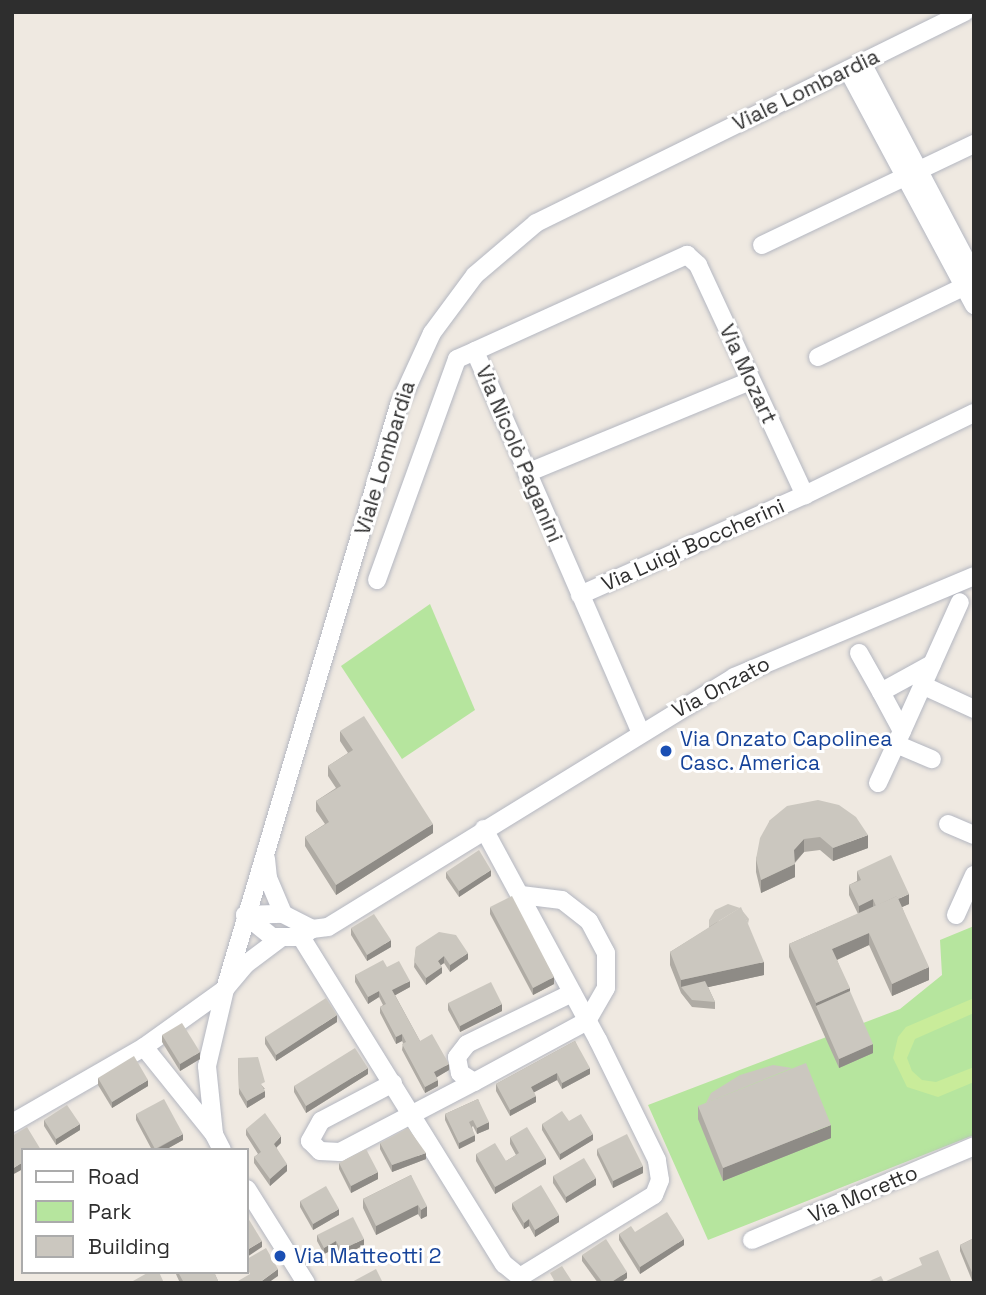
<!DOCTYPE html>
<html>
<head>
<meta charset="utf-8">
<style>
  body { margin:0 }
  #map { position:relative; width:986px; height:1295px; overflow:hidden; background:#efe9e1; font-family:"Space Grotesk",sans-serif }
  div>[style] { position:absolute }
  .green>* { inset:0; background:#b6e59e }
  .pitch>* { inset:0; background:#c9ec9a }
  .roads { filter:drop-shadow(0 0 2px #b4b7c1) drop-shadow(0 0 2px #b4b7c1) }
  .minor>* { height:18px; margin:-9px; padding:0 9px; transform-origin:9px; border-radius:9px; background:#fff }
  .wall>* { inset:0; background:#afaba4 }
  .shaded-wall>* { inset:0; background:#8e8b86 }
  .building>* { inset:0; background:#cbc7bf }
  .dots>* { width:19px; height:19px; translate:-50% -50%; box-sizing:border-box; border:4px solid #fff; border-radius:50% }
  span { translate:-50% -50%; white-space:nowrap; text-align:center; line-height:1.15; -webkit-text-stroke:6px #fff; paint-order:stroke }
  .street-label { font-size:21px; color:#2e2e2e }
  .transit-label { font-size:21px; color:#164399 }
  .left { translate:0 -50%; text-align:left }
  .frame { position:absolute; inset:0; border:14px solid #2e2e2e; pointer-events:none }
  .legend { position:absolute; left:21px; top:1148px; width:228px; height:126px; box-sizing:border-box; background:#fff; border:2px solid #ababab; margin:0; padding:9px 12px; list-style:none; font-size:21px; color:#2e2e2e }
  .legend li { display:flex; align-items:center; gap:14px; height:35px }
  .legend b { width:35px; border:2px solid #ababab }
</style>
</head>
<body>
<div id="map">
  <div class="green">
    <i style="clip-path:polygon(430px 604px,475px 710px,402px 759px,341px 666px)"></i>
    <i style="clip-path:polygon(974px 926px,974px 1135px,708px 1240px,648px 1105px,900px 1009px,942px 975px,940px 940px)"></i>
  </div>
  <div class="pitch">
    <i style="clip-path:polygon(974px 998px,974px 1013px,915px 1039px,907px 1058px,912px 1071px,922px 1080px,936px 1082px,974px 1067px,974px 1082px,938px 1097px,907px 1087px,893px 1058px,898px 1037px,906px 1027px)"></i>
  </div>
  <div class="roads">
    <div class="minor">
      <i style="left:862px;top:63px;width:240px;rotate:62.2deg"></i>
      <i style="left:848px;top:70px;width:267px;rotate:61.8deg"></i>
      <i style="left:762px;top:245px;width:235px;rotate:-25.5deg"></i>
      <i style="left:818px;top:357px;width:173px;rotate:-25.7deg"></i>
      <i style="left:527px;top:473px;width:241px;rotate:-22.4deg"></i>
      <i style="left:377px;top:580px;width:235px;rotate:-70.1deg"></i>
      <i style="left:457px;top:359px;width:20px;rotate:-24deg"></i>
      <i style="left:580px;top:595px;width:246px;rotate:-24deg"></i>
      <i style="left:805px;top:495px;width:188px;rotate:-25.9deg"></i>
      <i style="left:859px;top:653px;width:45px;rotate:60.6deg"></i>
      <i style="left:932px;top:664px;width:58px;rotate:151.2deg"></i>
      <i style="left:881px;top:692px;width:44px;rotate:61.7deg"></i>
      <i style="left:902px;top:731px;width:141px;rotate:-65.8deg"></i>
      <i style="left:922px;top:685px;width:57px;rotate:24.8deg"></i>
      <i style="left:640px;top:731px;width:414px;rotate:-113.5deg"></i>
      <i style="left:475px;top:351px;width:233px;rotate:-24.4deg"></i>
      <i style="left:687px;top:255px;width:15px;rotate:42deg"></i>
      <i style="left:698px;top:265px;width:254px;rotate:65.1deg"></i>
      <i style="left:896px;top:744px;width:39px;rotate:23deg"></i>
      <i style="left:878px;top:783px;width:57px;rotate:-65.2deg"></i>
      <i style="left:948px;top:824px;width:28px;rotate:23deg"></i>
      <i style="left:266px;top:859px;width:19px;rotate:84deg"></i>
      <i style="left:268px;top:878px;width:39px;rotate:67deg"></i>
      <i style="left:521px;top:895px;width:41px;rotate:7deg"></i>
      <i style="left:562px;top:900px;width:34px;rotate:38deg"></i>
      <i style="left:589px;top:921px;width:36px;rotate:62deg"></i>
      <i style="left:606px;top:953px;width:35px;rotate:90deg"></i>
      <i style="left:606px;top:988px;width:38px;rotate:120deg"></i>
      <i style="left:587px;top:1021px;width:128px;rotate:151.6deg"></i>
      <i style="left:474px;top:1082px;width:17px;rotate:-147deg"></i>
      <i style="left:460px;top:1073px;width:16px;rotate:-101deg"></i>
      <i style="left:457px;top:1057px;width:16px;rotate:-52deg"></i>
      <i style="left:467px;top:1044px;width:117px;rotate:-25.9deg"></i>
      <i style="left:245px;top:915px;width:35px;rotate:39deg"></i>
      <i style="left:272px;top:937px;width:29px"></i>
      <i style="left:301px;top:937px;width:14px;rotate:-36deg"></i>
      <i style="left:312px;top:929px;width:16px;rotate:-7deg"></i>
      <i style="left:328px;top:927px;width:477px;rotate:-31.6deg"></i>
      <i style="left:734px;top:677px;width:260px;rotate:-22.8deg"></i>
      <i style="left:245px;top:915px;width:38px;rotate:-2deg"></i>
      <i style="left:283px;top:914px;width:33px;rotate:27deg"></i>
      <i style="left:956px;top:915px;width:44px;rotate:-65.8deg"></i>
      <i style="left:301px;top:937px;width:385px;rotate:58.2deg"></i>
      <i style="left:504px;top:1264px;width:21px;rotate:39deg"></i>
      <i style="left:520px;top:1277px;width:157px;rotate:-31.5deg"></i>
      <i style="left:654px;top:1195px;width:16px;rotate:-68deg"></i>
      <i style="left:660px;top:1180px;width:20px;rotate:-99deg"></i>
      <i style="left:657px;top:1160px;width:134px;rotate:-116.2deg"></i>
      <i style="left:598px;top:1040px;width:240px;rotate:-118.4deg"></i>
      <i style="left:144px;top:1047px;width:112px;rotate:51.2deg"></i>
      <i style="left:393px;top:1083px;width:81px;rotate:152.2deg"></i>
      <i style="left:321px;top:1121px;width:23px;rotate:119deg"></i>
      <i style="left:310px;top:1141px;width:14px;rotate:45deg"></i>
      <i style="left:320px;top:1151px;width:20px;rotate:3deg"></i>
      <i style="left:340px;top:1152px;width:151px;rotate:-27.6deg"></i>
      <i style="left:12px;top:1123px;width:152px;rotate:-29.9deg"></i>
      <i style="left:144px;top:1047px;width:100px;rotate:-35.6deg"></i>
      <i style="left:225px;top:989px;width:33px;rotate:-50deg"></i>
      <i style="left:246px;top:964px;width:45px;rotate:-36.9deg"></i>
      <i style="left:222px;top:1150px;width:18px;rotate:-117deg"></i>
      <i style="left:214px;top:1134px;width:68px;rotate:-95.9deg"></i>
      <i style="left:207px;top:1066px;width:79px;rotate:-76.8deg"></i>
      <i style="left:225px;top:989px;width:609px;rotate:-73.41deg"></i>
      <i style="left:399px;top:405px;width:79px;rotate:-65.4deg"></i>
      <i style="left:432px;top:333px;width:72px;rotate:-53.4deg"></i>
      <i style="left:475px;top:275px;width:80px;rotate:-40.4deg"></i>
      <i style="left:536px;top:223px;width:478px;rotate:-26.2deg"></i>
      <i style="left:247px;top:1189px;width:111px;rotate:57.9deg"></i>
      <i style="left:752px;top:1240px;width:241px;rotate:-22.9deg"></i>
    </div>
  </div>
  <div class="wall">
    <i style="clip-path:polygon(340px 731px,433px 833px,336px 895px,305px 846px,305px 837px,325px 824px,316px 811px,316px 801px,336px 788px,328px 776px,328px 766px,348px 753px,340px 741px)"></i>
    <i style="clip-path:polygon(770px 820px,868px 848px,833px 861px,820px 850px,804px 852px,795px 863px,795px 877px,761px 893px,756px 872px,756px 859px)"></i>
    <i style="clip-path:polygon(857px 871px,909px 904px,902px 907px,929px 980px,892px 996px,869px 945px,837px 960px,873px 1053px,839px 1068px,789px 957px,789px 944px,858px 914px,849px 895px,849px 885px,857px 881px)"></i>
    <i style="clip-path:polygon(446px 872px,491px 876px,459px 897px,446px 878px)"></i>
    <i style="clip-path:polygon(490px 907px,554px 984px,533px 995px,490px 914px)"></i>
    <i style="clip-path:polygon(709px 920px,748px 926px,764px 975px,708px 987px,715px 1002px,715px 1009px,692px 1007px,681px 993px,670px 965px,670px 952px,709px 928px)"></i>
    <i style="clip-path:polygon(351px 928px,391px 947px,367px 961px,351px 935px)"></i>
    <i style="clip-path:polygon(416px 947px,468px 959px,450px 972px,444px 963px,441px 965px,442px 973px,426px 985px,414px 967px)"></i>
    <i style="clip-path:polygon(387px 967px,410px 987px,395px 995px,420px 1041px,449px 1070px,436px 1077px,438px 1086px,425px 1093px,402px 1050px,403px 1043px,402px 1041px,396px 1044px,380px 1013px,380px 1007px,383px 1005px,379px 997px,368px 1004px,355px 982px,355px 975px)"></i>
    <i style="clip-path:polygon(448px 1003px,502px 1011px,460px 1032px,448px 1010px)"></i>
    <i style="clip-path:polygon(337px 1022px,276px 1061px,265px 1044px,265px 1037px)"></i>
    <i style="clip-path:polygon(162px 1035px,200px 1059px,180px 1071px,162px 1042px)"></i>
    <i style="clip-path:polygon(575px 1041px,590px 1074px,562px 1089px,557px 1080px,534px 1092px,536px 1102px,510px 1116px,496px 1091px,496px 1084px)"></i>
    <i style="clip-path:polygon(238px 1058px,265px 1089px,264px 1089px,265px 1097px,247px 1108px,239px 1094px)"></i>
    <i style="clip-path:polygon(368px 1074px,306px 1113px,294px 1092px,294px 1086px)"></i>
    <i style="clip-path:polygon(98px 1078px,148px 1086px,112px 1108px,98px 1085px)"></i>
    <i style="clip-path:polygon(478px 1099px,489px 1129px,477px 1134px,473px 1126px,472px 1127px,475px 1141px,459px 1149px,445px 1120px,445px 1114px)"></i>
    <i style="clip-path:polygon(698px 1106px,831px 1138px,723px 1181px,698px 1119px)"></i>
    <i style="clip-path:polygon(136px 1114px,183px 1140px,165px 1150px,152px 1150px,136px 1120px)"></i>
    <i style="clip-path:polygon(44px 1120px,80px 1130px,56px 1145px,44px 1126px)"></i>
    <i style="clip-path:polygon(569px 1121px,593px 1140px,560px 1160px,542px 1130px,542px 1124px)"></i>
    <i style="clip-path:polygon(246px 1129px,281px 1143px,276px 1147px,287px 1171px,270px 1186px,254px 1163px,254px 1157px,258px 1154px,246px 1135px)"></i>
    <i style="clip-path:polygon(510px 1137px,546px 1164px,495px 1194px,476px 1161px,476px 1154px,506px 1161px,516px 1155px,510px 1144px)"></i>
    <i style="clip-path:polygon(380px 1143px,426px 1159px,392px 1172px,380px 1149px)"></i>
    <i style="clip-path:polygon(597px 1149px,643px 1173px,613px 1188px,597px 1155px)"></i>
    <i style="clip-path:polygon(339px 1163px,378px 1179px,351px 1193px,339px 1169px)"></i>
    <i style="clip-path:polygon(411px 1175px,427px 1216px,421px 1219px,418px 1214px,376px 1235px,363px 1208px,363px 1199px)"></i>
    <i style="clip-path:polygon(553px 1176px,596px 1185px,566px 1203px,553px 1183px)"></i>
    <i style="clip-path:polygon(300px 1201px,339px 1215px,313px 1230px,300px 1207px)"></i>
    <i style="clip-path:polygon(512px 1203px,559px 1222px,535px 1237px,529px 1226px,524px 1229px,512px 1209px)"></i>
    <i style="clip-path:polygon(635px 1232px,684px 1245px,640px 1274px,619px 1240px,619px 1234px)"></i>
    <i style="clip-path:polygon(317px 1235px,364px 1245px,341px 1257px,336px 1248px,324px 1254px,317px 1241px)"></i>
    <i style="clip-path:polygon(974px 1238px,974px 1283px,973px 1283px,960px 1251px,960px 1245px)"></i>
    <i style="clip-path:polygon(582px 1255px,627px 1278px,620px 1283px,598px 1283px,582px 1261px)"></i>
    <i style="clip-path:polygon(175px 1272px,214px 1272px,219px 1283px,180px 1283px)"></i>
  </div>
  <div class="shaded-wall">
    <i style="clip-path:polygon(433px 824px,433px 833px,336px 895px,336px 885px)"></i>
    <i style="clip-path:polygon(868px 835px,868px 848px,833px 861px,833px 848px)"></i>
    <i style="clip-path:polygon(804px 839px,804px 852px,794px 863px,794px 850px)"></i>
    <i style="clip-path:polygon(795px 864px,795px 877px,761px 893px,761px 880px)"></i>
    <i style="clip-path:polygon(491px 870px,491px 876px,459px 897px,459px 891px)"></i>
    <i style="clip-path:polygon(909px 894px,909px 904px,877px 918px,877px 909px)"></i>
    <i style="clip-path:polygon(873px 899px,873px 909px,859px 915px,859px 906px)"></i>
    <i style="clip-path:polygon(869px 933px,869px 945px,832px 962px,832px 949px)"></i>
    <i style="clip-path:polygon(391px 940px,391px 947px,367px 961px,367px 955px)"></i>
    <i style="clip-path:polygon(468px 953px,468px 959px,450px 972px,450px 965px)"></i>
    <i style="clip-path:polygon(444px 956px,444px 963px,438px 967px,438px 961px)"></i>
    <i style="clip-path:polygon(764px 962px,764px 975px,686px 992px,681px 987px,681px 980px)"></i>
    <i style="clip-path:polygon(442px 967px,442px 973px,426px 985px,426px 978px)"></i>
    <i style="clip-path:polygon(929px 967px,929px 980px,892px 996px,892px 984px)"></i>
    <i style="clip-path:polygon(554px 977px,554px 984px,533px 995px,533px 988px)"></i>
    <i style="clip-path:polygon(410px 981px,410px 987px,392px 997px,392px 990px)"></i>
    <i style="clip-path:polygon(850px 988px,850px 1001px,816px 1006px,816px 1016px,816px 1003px)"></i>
    <i style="clip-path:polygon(379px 991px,379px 997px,368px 1004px,368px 997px)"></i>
    <i style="clip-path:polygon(502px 1004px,502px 1011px,460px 1032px,460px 1026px)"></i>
    <i style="clip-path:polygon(337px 1015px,337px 1022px,276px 1061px,276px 1055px)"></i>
    <i style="clip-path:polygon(402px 1034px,402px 1041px,396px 1044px,396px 1037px)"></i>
    <i style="clip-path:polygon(873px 1044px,873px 1053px,839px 1068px,839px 1059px)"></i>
    <i style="clip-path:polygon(200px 1052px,200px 1059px,180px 1071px,180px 1064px)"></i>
    <i style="clip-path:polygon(449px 1064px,449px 1070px,434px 1079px,434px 1072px)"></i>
    <i style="clip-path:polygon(368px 1068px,368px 1074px,306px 1113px,306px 1106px)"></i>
    <i style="clip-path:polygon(590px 1068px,590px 1074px,562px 1089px,562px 1083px)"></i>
    <i style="clip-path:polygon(557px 1073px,557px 1080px,531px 1094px,531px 1087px)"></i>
    <i style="clip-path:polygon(148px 1080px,148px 1086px,112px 1108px,112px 1102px)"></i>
    <i style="clip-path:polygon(438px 1080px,438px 1086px,425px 1093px,425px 1087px)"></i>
    <i style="clip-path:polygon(265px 1091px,265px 1097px,247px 1108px,247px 1101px)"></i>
    <i style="clip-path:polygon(536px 1096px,536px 1102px,510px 1116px,510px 1110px)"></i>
    <i style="clip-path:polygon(489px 1122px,489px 1129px,477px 1134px,477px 1128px)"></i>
    <i style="clip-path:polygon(80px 1124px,80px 1130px,56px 1145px,56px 1139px)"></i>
    <i style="clip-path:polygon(831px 1125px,831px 1138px,723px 1181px,723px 1168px)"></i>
    <i style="clip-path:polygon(183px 1134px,183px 1140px,165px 1150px,155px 1150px)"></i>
    <i style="clip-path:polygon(593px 1134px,593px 1140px,560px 1160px,560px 1154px)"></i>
    <i style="clip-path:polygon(475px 1135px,475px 1141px,459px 1149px,459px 1143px)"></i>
    <i style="clip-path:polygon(281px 1136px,281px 1143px,274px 1150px,274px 1144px)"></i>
    <i style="clip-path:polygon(426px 1153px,426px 1159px,392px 1172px,392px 1165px)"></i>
    <i style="clip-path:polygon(546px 1158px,546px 1164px,495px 1194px,495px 1187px)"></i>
    <i style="clip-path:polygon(23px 1162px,23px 1169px,12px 1175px,12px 1169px)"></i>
    <i style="clip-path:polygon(287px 1164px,287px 1171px,270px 1186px,270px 1179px)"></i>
    <i style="clip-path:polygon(643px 1166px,643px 1173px,613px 1188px,613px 1181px)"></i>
    <i style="clip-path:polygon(378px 1172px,378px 1179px,351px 1193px,351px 1186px)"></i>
    <i style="clip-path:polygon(596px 1178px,596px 1185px,566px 1203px,566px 1197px)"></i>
    <i style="clip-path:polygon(418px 1205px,418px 1214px,376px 1235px,376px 1226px)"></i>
    <i style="clip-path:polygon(427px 1206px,427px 1216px,421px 1219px,421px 1210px)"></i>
    <i style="clip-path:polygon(339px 1209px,339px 1215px,313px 1230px,313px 1224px)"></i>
    <i style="clip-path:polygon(559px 1215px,559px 1222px,535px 1237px,535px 1230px)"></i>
    <i style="clip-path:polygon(529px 1219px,529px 1226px,524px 1229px,524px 1223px)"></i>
    <i style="clip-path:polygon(364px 1239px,364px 1245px,341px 1257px,341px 1250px)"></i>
    <i style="clip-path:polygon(684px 1239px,684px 1245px,640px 1274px,640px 1267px)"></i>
    <i style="clip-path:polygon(262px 1241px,262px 1247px,247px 1257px,247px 1250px)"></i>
    <i style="clip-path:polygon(336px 1241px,336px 1248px,324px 1254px,324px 1248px)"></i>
    <i style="clip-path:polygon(278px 1269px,278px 1276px,268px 1283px,259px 1283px)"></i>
    <i style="clip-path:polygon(627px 1272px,627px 1278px,620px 1283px,610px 1283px)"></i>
  </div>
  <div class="building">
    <i style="clip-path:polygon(364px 716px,433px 824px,336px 885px,305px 837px,329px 822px,316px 801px,341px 786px,328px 766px,353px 750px,340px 731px)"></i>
    <i style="clip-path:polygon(818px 800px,839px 805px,856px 817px,868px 835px,833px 848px,820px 837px,804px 839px,794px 850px,795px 864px,761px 880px,756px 859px,760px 838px,770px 820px,787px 806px)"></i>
    <i style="clip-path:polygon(479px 850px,491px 870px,459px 891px,446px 872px)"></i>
    <i style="clip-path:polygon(891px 855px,909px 894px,898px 899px,897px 896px,876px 906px,873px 899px,859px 906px,849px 885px,861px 880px,857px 871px)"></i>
    <i style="clip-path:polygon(512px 896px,554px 977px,533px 988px,490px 907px)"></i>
    <i style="clip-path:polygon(897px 896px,929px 967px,892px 984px,869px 933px,832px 949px,850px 988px,816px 1003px,789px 944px)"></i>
    <i style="clip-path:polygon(728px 904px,740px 908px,709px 927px,709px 920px,715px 910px)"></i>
    <i style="clip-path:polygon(741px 907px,764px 962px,681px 980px,670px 952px)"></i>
    <i style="clip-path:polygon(741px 909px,749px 919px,748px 924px)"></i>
    <i style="clip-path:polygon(374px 914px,391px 940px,367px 955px,351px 928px)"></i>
    <i style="clip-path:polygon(439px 932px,456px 935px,468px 953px,450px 965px,444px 956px,438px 961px,442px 967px,426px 978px,414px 961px,416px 947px)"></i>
    <i style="clip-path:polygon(383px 960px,387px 967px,399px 961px,410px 981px,392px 990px,420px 1041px,432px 1034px,449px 1064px,434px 1072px,438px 1080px,425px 1087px,402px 1044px,406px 1042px,402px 1034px,396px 1037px,380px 1007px,386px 1004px,379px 991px,368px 997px,355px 975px)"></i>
    <i style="clip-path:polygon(705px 981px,715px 1002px,692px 1000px,681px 987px)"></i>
    <i style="clip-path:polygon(491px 982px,502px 1004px,460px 1026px,448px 1003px)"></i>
    <i style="clip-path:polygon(850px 991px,873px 1044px,839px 1059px,816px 1006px)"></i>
    <i style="clip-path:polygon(326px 998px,337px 1015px,276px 1055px,265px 1037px)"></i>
    <i style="clip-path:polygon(182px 1023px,200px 1052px,180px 1064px,162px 1035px)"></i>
    <i style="clip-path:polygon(575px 1041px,590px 1068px,562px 1083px,557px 1073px,531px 1087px,536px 1096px,510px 1110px,496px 1084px)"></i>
    <i style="clip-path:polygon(355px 1048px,368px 1068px,306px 1106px,294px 1086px)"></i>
    <i style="clip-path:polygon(134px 1056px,148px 1080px,112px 1102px,98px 1078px)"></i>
    <i style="clip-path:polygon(258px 1057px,265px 1082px,261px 1084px,265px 1091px,247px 1101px,239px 1088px,238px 1058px)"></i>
    <i style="clip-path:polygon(806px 1063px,831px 1125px,723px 1168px,698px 1106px)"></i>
    <i style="clip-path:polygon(773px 1065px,792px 1068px,706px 1103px,711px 1093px,740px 1075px)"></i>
    <i style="clip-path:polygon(164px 1099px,183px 1134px,155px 1149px,136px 1114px)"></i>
    <i style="clip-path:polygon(478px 1099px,489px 1122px,477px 1128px,473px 1120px,469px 1122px,475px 1135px,459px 1143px,445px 1114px)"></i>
    <i style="clip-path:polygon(67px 1105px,80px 1124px,56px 1139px,44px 1120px)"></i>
    <i style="clip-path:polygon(562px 1111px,569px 1121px,581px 1114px,593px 1134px,560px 1154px,542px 1124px)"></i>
    <i style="clip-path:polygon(265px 1113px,281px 1136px,274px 1144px,287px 1164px,270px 1179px,254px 1157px,261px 1152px,246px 1129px)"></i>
    <i style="clip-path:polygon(27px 1127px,41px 1150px,23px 1150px,23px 1162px,12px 1169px,12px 1136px)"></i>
    <i style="clip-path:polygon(527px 1127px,546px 1158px,495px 1187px,476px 1154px,495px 1143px,506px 1161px,519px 1153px,510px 1137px)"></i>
    <i style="clip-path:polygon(408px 1128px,426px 1153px,392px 1165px,380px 1143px)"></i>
    <i style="clip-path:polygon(627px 1134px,643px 1166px,613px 1181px,597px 1149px)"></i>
    <i style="clip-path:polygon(366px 1149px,378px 1172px,351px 1186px,339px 1163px)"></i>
    <i style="clip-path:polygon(584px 1158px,596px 1178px,566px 1197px,553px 1176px)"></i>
    <i style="clip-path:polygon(411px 1175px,427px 1206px,421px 1210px,418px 1205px,376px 1226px,363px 1199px)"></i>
    <i style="clip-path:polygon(541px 1185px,559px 1215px,535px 1230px,529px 1219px,524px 1223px,512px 1203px)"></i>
    <i style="clip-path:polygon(326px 1186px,339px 1209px,313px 1224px,300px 1201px)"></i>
    <i style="clip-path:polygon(667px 1212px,684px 1239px,640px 1267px,619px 1234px,631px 1226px,635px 1232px)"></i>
    <i style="clip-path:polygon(353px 1217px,364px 1239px,341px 1250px,336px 1241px,324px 1248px,317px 1235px)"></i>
    <i style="clip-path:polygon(247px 1218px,248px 1218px,262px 1241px,247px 1250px)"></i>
    <i style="clip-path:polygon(974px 1238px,974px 1277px,960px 1245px)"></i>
    <i style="clip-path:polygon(606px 1239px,627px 1272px,610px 1283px,603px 1283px,582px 1255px)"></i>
    <i style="clip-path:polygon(266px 1248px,278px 1269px,259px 1283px,239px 1283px,238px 1281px,250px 1274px,247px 1268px,247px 1259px)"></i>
    <i style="clip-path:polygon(938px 1250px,952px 1283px,865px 1283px,881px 1276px,884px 1282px,922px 1265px,919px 1258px)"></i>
    <i style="clip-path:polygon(562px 1266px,573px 1283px,550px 1283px,554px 1280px,550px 1273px)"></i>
    <i style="clip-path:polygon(376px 1269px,383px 1283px,350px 1283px)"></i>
    <i style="clip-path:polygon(149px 1272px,159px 1272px,164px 1283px,134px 1283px,133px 1281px)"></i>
    <i style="clip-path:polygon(178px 1272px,214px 1272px,219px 1283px,184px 1283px)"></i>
  </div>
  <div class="dots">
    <i style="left:666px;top:751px;background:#1a4fb4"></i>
    <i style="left:280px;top:1256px;background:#1a4fb4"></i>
  </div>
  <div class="street-label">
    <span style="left:806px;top:90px;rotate:-26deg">Viale Lombardia</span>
    <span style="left:748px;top:374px;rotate:65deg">Via Mozart</span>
    <span style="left:519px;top:454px;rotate:67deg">Via Nicolò Paganini</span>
    <span style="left:385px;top:458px;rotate:-73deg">Viale Lombardia</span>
    <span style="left:693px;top:545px;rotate:-24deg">Via Luigi Boccherini</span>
    <span style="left:721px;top:687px;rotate:-28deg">Via Onzato</span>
    <span style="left:863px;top:1194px;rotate:-23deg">Via Moretto</span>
  </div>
  <div class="transit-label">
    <span class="left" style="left:680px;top:751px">Via Onzato Capolinea<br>Casc. America</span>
    <span class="left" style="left:294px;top:1256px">Via Matteotti 2</span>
  </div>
  <div class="frame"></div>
  <ul class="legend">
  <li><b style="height:9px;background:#fff"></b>Road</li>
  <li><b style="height:19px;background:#b6e59e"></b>Park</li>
  <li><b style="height:19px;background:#cbc7bf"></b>Building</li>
  </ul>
</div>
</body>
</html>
